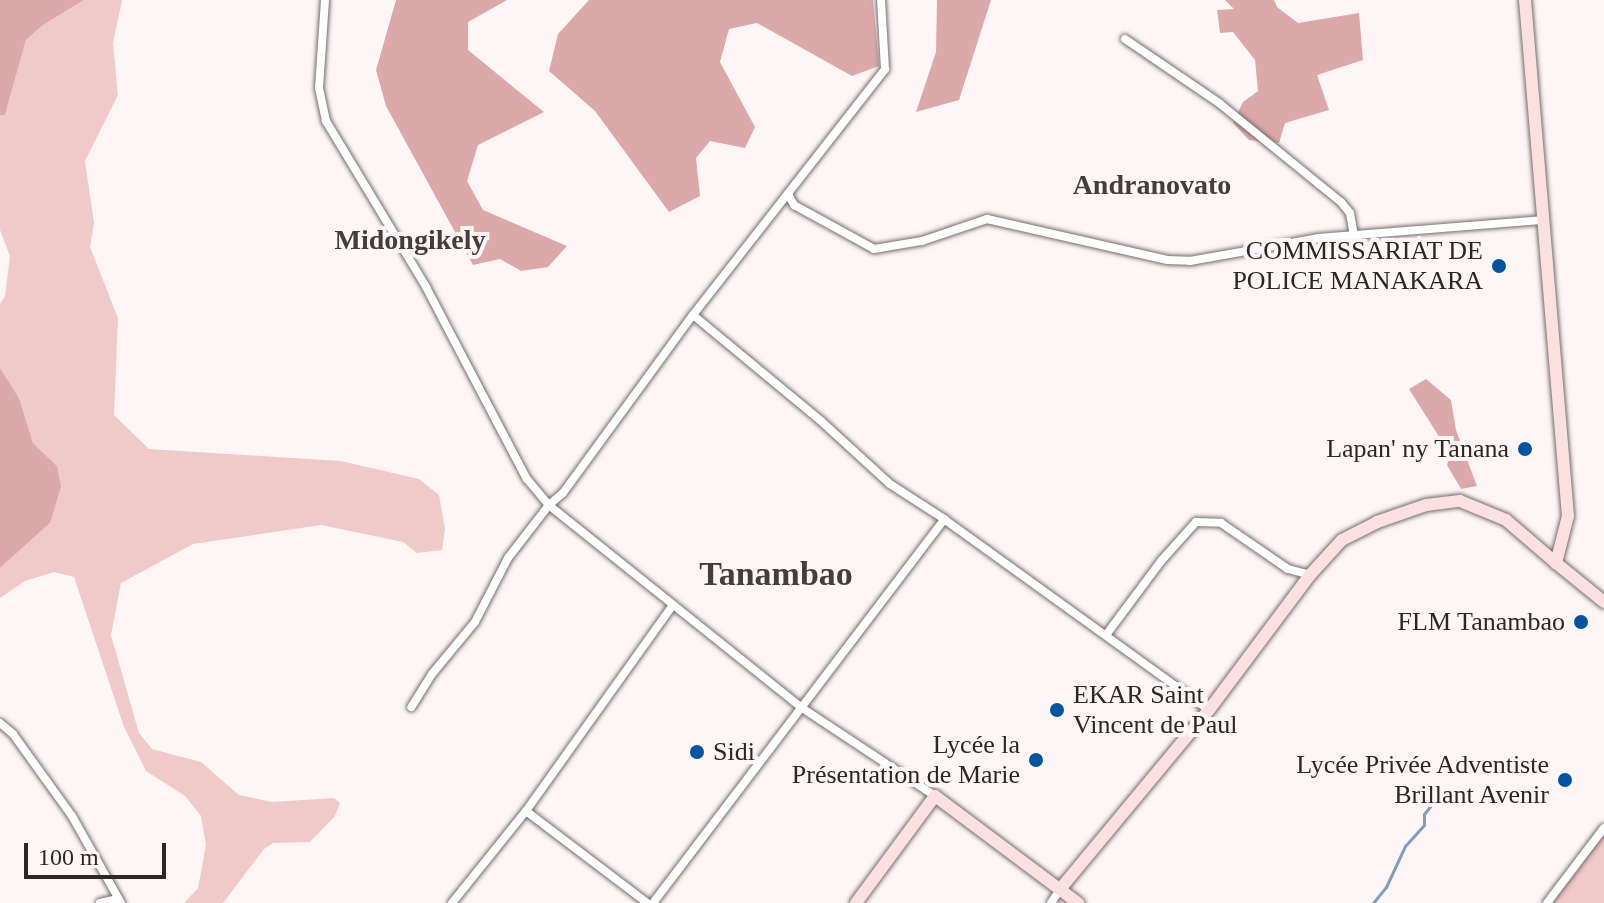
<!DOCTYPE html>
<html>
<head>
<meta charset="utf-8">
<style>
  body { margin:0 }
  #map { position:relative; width:1604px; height:903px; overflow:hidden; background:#fef6f6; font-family:"Times New Roman",serif }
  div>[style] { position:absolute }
  .green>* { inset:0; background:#f0c9c9 }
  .forest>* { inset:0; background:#dba9aa }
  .stream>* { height:3px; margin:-1.5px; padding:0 1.5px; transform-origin:1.5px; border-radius:1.5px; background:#819dbf }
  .roads { filter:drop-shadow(0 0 2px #776c6c) drop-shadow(0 0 2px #776c6c) }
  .street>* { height:8px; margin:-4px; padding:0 4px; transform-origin:4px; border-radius:4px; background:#fff }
  .secondary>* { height:12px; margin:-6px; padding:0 6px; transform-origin:6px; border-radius:6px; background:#fbe0e2 }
  .dots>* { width:22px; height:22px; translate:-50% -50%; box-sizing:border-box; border:4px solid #fef6f6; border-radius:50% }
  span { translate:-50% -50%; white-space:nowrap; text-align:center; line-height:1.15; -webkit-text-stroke:8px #fef6f6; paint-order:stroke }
  .poi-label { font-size:26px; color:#2c2727 }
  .right { translate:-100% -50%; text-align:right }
  .left { translate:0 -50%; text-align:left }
  .neighbourhood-label { font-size:28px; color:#453c3c; font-weight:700 }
  .district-label { font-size:34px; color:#453c3c; font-weight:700 }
  .scale { position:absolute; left:24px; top:843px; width:142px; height:36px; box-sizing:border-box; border:4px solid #2c2727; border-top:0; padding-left:10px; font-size:24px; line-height:28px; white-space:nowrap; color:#2c2727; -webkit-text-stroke:6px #fef6f6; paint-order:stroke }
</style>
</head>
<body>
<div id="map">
  <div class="green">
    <i style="clip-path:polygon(84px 0,122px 0,113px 43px,118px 95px,85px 161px,94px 223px,90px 247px,118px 318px,114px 415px,149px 449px,341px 461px,419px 479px,439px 495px,445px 529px,442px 550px,417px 553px,403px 542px,321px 525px,193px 544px,121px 583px,111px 635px,139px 733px,152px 749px,201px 762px,239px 795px,272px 802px,334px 798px,340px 803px,335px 816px,310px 842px,273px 843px,264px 849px,223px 903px,184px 903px,198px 888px,206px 845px,201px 816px,185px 796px,146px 771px,124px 727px,74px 577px,54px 572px,25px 581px,0 598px,0 568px,50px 523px,57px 466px,33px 443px,19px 398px,0 368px,0 304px,5px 296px,10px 256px,0 230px,0 115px,5px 115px,26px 40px,43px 25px)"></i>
    <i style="clip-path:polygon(1604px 830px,1604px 903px,1546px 903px)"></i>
  </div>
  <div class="forest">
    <i style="clip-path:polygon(0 0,84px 0,43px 25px,26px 40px,5px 115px,0 115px)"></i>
    <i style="clip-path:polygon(396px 0,507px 0,468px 22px,468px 50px,544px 112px,478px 145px,467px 181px,483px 210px,567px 246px,548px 267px,521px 271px,500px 259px,473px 265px,386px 106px,376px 70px)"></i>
    <i style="clip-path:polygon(589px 0,873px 0,879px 66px,852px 76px,757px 23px,729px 29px,720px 62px,755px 127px,745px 148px,710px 141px,696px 158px,700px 196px,669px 212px,595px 111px,549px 71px,558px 34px)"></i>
    <i style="clip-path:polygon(937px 0,991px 0,959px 100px,916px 112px,936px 52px)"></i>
    <i style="clip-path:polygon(1225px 0,1274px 0,1277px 7px,1298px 23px,1359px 13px,1363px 60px,1317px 75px,1329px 110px,1285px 123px,1279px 143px,1249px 140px,1233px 123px,1243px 102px,1258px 91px,1255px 60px,1233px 32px,1220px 33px,1217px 10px,1234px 9px)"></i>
    <i style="clip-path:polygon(0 368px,19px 398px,33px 443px,57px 466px,61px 487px,50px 523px,0 568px)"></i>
    <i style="clip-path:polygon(1426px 379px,1451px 400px,1456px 430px,1477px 486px,1461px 489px,1447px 465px,1450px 454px,1409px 389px)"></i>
  </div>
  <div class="stream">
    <i style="left:1373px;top:903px;width:21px;rotate:-51deg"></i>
    <i style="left:1386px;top:887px;width:45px;rotate:-65.1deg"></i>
    <i style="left:1405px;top:846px;width:28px;rotate:-48deg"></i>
    <i style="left:1424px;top:825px;width:11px;rotate:-90deg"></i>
    <i style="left:1424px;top:814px;width:14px;rotate:-51deg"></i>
    <i style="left:1433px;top:803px;width:11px;rotate:-95deg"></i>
  </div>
  <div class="roads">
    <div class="street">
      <i style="left:325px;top:0;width:88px;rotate:93.9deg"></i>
      <i style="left:319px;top:88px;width:34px;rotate:78deg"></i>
      <i style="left:326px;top:121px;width:194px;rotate:58.9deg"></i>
      <i style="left:426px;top:287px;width:217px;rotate:62.3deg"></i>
      <i style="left:527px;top:479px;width:34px;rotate:50deg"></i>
      <i style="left:549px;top:505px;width:67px;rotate:127.7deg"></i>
      <i style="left:508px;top:558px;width:72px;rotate:117.3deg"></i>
      <i style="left:475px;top:622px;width:67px;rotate:129.6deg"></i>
      <i style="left:432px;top:674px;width:39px;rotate:122deg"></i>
      <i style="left:1125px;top:39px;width:114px;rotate:34.2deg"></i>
      <i style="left:1219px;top:103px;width:157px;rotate:39.1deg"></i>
      <i style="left:1341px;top:202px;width:14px;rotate:51deg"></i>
      <i style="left:1350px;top:213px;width:23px;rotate:80deg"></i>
      <i style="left:788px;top:194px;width:13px;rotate:61deg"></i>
      <i style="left:794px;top:205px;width:91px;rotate:28.8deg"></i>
      <i style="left:874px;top:249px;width:49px;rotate:-9.5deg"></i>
      <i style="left:922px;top:241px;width:69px;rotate:-18.7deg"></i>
      <i style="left:987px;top:219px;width:185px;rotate:12.8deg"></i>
      <i style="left:1167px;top:260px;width:23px;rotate:2deg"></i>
      <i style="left:1190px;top:261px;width:131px;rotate:-10.1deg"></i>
      <i style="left:1319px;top:238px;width:225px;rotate:-4.6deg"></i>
      <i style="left:693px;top:315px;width:312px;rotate:-52deg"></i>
      <i style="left:885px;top:69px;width:69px;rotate:-93.3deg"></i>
      <i style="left:1106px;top:635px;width:94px;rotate:-53.3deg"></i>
      <i style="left:1162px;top:560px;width:51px;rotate:-48.2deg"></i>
      <i style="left:1196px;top:522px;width:25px;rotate:2deg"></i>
      <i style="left:1221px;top:523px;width:81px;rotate:34.5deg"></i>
      <i style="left:1288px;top:569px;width:23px;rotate:15deg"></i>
      <i style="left:0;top:723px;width:17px;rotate:40deg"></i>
      <i style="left:13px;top:734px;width:101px;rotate:54.3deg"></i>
      <i style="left:72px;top:816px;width:100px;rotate:60.6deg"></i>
      <i style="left:935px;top:796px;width:159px;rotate:-146.5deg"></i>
      <i style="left:802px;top:708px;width:324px;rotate:-141.3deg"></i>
      <i style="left:549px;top:505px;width:18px;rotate:-41deg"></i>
      <i style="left:563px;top:493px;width:220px;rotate:-53.9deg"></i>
      <i style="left:693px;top:315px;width:166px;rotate:39.6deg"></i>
      <i style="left:821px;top:421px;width:93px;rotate:42.4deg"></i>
      <i style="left:890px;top:484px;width:64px;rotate:32.9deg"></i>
      <i style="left:944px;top:519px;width:327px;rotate:35.8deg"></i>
      <i style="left:526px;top:811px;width:152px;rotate:37.2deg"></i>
      <i style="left:100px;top:903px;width:17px;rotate:-13deg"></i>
      <i style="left:452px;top:903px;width:118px;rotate:-51.2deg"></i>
      <i style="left:526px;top:811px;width:253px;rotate:-54.5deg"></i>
      <i style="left:653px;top:903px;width:482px;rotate:-52.8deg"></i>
      <i style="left:1051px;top:903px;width:18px;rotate:-56deg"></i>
      <i style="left:1547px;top:903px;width:94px;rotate:-52.8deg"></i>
    </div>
    <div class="secondary">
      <i style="left:1525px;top:0;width:518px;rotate:85.24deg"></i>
      <i style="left:1568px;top:516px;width:49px;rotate:104.3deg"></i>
      <i style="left:1556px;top:563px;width:62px;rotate:39.1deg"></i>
      <i style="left:1061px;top:888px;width:231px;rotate:-50.3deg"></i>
      <i style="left:1209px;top:710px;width:169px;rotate:-53.2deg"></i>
      <i style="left:1310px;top:575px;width:47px;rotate:-47.6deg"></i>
      <i style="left:1342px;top:540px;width:39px;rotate:-27deg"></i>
      <i style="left:1377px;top:522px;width:52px;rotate:-19.1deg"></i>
      <i style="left:1426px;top:505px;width:34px;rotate:-7deg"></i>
      <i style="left:1460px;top:501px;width:50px;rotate:22.4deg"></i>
      <i style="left:1506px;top:520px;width:66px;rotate:40.7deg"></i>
      <i style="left:856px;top:903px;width:133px;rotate:-53.6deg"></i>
      <i style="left:935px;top:796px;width:179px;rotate:36.8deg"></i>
    </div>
  </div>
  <div class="dots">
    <i style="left:1499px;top:266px;background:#0055a3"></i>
    <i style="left:1525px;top:449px;background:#0055a3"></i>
    <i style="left:1581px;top:622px;background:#0055a3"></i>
    <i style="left:1057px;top:710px;background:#0055a3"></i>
    <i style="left:697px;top:752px;background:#0055a3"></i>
    <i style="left:1036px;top:760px;background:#0055a3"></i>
    <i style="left:1565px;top:780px;background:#0055a3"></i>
  </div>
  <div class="poi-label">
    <span class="right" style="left:1483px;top:266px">COMMISSARIAT DE<br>POLICE MANAKARA</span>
    <span class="right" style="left:1509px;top:449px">Lapan' ny Tanana</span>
    <span class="right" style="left:1565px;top:622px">FLM Tanambao</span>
    <span class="left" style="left:1073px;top:710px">EKAR Saint<br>Vincent de Paul</span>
    <span class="right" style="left:1020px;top:760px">Lycée la<br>Présentation de Marie</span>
    <span class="left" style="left:713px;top:752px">Sidi</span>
    <span class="right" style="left:1549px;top:780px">Lycée Privée Adventiste<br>Brillant Avenir</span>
  </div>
  <div class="neighbourhood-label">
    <span style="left:1152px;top:185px">Andranovato</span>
    <span style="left:410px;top:240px">Midongikely</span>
  </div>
  <div class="district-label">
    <span style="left:776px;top:574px">Tanambao</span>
  </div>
  <div class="scale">100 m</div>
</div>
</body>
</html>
